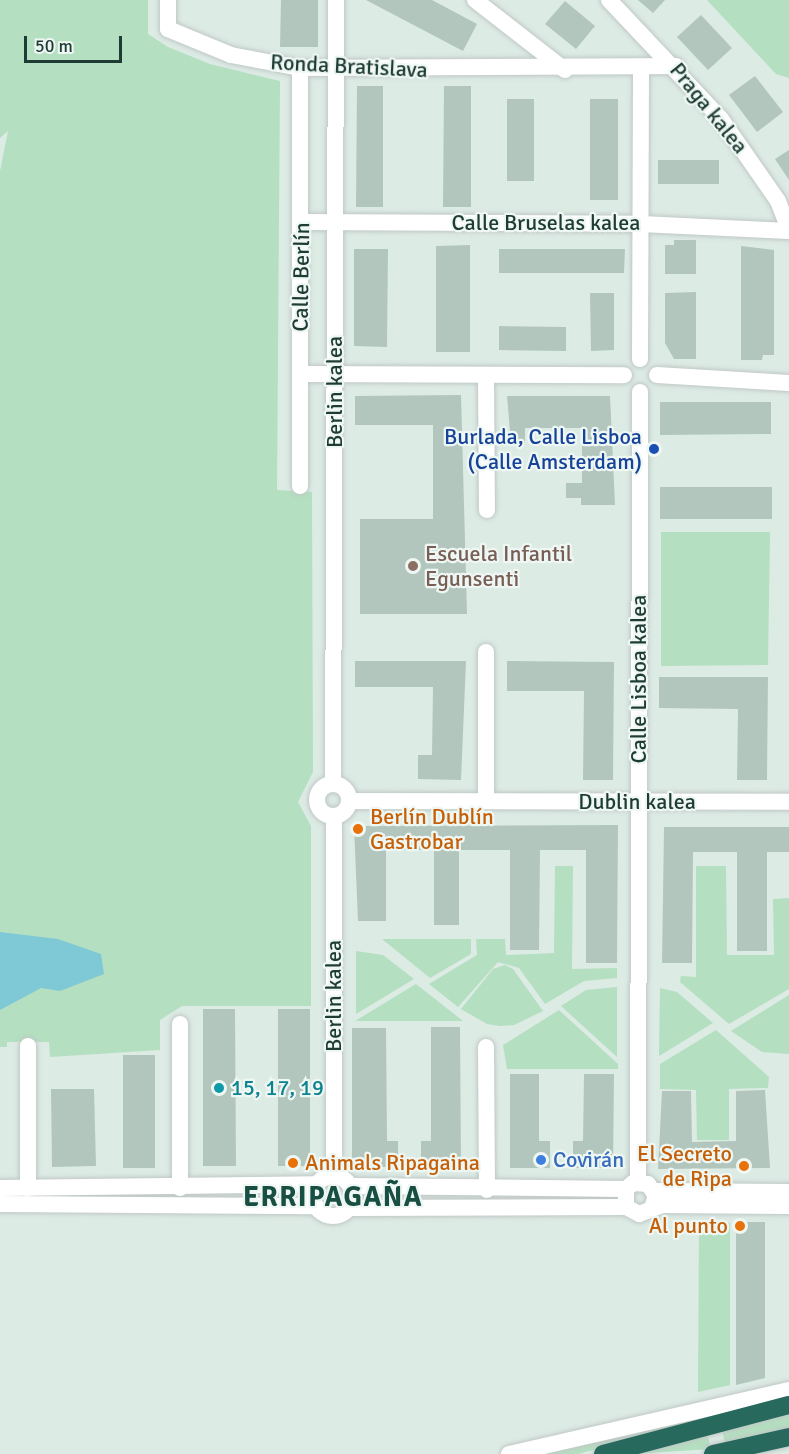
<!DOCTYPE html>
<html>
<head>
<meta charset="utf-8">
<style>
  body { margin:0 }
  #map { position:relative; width:789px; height:1454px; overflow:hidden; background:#ddebe5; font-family:Signika,sans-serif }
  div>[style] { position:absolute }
  .green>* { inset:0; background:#b4dfc0 }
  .water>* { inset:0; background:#7fc8d6 }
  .building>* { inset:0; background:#b2c6be }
  .roads { filter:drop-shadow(0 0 2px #c0c8c6) drop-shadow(0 0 2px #c0c8c6) }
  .minor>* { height:16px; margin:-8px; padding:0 8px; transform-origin:8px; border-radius:8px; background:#fff }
  .minor>.ring { margin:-8px; padding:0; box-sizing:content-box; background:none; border:16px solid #fff; border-radius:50% }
  .highway>* { height:18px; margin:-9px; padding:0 9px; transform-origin:9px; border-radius:9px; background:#276a5d }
  .dots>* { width:16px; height:16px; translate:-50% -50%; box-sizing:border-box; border:3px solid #eef7f3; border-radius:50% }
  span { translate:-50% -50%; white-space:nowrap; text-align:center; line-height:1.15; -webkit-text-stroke:4.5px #eef7f3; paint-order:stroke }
  .street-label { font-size:22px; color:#1e3c34 }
  .transit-label { font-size:22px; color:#164399 }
  .right { translate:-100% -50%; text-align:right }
  .education-label { font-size:22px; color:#785e54 }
  .left { translate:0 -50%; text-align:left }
  .food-label { font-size:22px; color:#c56008 }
  .culture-label { font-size:22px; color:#0d838f }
  .shop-label { font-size:22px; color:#366cbe }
  .district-label { font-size:28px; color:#184f42; font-weight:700; letter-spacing:1.5px }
  .scale { position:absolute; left:24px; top:36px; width:98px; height:27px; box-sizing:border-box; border:3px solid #1e3c34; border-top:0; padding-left:8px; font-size:18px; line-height:21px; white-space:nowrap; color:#1e3c34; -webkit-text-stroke:4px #eef7f3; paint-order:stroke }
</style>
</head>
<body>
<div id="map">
  <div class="green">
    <i style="clip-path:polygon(0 0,148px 0,148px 34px,168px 47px,210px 64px,280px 81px,277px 490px,312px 492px,313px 772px,298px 802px,311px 826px,311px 1006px,182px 1006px,160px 1020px,160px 1050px,50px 1057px,49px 1042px,7px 1042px,7px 1047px,0 1047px,0 171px,8px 131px,0 138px)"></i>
    <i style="clip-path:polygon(707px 0,789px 0,789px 78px,776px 74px)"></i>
    <i style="clip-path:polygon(661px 532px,770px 532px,768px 665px,661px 666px)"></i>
    <i style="clip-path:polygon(555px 866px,573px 866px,572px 969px,617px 968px,617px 978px,584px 981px,545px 1004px,519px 968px,498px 962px,458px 1007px,429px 984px,477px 955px,476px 939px,505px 939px,506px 955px,554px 953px)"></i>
    <i style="clip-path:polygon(696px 866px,726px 866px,727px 955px,774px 955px,773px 899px,789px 898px,789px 989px,729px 1024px,680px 982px,681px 976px,696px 977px)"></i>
    <i style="clip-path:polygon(382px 939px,471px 939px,471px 954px,430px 978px)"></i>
    <i style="clip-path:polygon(356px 951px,383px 955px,414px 979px,356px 1014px)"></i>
    <i style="clip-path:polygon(505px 965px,513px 969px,543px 1011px,514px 1025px,500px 1026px,487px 1024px,461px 1009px,493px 969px)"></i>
    <i style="clip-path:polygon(416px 984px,463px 1021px,355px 1021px)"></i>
    <i style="clip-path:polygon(617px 987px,617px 1057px,561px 1006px,586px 990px)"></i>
    <i style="clip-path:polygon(660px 988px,677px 992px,713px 1023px,659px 1056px)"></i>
    <i style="clip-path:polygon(789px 995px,789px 1054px,762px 1052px,731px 1031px)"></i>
    <i style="clip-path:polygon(559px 1010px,618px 1064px,618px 1069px,507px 1069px,503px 1045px)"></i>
    <i style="clip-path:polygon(716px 1030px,769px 1077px,768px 1088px,729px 1089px,729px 1140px,697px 1140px,696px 1090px,660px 1089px,660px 1064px)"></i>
    <i style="clip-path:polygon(699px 1223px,730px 1223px,730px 1385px,698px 1392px)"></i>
    <i style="clip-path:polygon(789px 1413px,789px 1431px,725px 1445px,722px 1429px)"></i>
    <i style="clip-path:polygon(703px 1415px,704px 1421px,578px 1454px,534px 1454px)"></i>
    <i style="clip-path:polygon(707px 1433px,711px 1449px,633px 1454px)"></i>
  </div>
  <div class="water">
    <i style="clip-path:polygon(0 932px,58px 939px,101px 954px,104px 974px,60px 991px,41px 988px,0 1010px)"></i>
  </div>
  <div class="building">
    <i style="clip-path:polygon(281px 0,318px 0,318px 47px,280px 47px)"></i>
    <i style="clip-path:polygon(366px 0,432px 0,477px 24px,463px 51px)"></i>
    <i style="clip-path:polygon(638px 0,665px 0,653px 13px)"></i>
    <i style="clip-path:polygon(565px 1px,595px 26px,576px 49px,545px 24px)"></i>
    <i style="clip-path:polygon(701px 15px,732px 48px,708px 70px,677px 37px)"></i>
    <i style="clip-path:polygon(755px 76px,783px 112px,757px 132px,729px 95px)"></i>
    <i style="clip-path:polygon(357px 86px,383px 86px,383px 207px,356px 207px)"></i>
    <i style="clip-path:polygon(444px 86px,471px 86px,471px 207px,443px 207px)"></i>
    <i style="clip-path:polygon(507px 99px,534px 99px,534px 181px,507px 181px)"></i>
    <i style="clip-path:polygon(590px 99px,618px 99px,618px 200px,590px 200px)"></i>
    <i style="clip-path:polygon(789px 150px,789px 180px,775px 159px)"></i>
    <i style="clip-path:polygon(658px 160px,719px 160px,719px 184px,658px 184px)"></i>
    <i style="clip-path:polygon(674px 240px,696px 240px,696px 274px,665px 274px,665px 245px,674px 245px)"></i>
    <i style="clip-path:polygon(470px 245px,470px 352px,436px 352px,436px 246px)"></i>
    <i style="clip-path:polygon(741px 246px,774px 250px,774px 355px,763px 355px,762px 360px,741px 360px)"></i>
    <i style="clip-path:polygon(354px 249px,388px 249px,387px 347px,354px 346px)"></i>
    <i style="clip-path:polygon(499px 249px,625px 249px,624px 273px,499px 273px)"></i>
    <i style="clip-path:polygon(696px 292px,696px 359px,674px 359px,665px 343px,665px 293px)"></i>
    <i style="clip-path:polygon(590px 293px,614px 293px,614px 350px,591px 351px)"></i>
    <i style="clip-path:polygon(499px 326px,566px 327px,566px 351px,499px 350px)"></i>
    <i style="clip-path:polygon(461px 395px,467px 614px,360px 614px,360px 519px,433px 519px,433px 425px,355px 425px,355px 396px)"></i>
    <i style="clip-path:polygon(507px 396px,610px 396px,615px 505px,581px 505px,581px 498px,566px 498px,566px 483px,582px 483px,582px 428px,525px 428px,525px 443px,511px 443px)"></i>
    <i style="clip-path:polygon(660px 402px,771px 402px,771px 434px,660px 435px)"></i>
    <i style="clip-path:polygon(660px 487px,772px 487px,772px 519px,660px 519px)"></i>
    <i style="clip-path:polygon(355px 661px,466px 661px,461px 780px,418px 779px,418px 755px,432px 755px,433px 687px,355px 687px)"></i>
    <i style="clip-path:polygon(507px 661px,614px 662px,613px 780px,583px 780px,584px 691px,507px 691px)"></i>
    <i style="clip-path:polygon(659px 677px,768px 677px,767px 780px,737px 780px,738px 709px,659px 708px)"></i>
    <i style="clip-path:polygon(618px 825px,617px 963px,586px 963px,586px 850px,540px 850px,539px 950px,510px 950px,510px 850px,459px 850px,459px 925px,434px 925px,434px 850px,386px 850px,386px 921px,358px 921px,354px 826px)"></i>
    <i style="clip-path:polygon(664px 827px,789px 827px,789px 852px,767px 852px,767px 951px,737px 951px,737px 852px,693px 852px,692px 963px,662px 963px)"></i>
    <i style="clip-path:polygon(203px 1009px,235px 1009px,236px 1166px,203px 1166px)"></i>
    <i style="clip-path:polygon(278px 1009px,310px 1009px,310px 1166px,278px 1166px)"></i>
    <i style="clip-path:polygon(431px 1027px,460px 1027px,461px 1167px,421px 1167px,421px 1141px,431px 1141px)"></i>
    <i style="clip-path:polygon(352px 1028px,386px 1028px,387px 1141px,398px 1141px,398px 1167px,352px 1167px)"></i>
    <i style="clip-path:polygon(123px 1055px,155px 1055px,155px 1168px,123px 1168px)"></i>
    <i style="clip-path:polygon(510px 1074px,539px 1074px,539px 1141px,550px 1141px,550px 1168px,510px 1168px)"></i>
    <i style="clip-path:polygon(584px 1074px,614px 1074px,613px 1168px,573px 1168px,573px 1141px,583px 1141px)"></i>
    <i style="clip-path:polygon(51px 1089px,94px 1089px,96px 1166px,52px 1167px)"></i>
    <i style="clip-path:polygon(765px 1090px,770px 1168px,658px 1169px,662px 1091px,691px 1091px,692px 1142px,736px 1141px,736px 1091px)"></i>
    <i style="clip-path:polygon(736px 1222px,765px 1222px,765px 1378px,736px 1385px)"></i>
  </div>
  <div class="roads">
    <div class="minor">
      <i style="left:168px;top:0;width:29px;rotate:90deg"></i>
      <i style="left:168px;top:29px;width:68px;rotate:22.4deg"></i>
      <i style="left:231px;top:55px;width:70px;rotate:10.7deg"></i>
      <i style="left:300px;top:68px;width:376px;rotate:-0.3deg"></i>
      <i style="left:475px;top:0;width:114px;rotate:37.9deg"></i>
      <i style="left:609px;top:0;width:163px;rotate:46.7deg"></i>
      <i style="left:721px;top:119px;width:100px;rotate:55.2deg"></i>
      <i style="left:778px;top:201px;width:31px;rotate:69deg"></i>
      <i style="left:302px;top:222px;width:339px;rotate:0.3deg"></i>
      <i style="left:641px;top:224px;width:148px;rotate:2.7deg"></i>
      <i style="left:640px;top:359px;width:289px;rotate:-89.8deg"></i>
      <i style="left:300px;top:374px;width:324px;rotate:0.2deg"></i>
      <i style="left:657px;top:375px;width:132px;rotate:3.5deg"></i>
      <i style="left:486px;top:376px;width:134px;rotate:89.6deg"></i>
      <i style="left:300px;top:486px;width:418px;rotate:-90deg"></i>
      <i class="ring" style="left:317px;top:784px;width:16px;height:16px"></i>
      <i style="left:333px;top:784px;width:784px;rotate:-89.78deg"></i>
      <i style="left:349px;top:801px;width:440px;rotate:0.1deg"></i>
      <i style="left:486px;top:801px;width:149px;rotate:-90deg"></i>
      <i style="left:334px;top:816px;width:360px;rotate:90deg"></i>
      <i style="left:486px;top:1047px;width:143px;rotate:89.6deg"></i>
      <i class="ring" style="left:313px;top:1176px;width:24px;height:24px"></i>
      <i style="left:638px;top:1182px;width:790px;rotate:-89.85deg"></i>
      <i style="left:350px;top:1186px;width:276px;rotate:0.6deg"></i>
      <i style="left:0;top:1188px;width:317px;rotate:-0.7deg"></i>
      <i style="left:28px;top:1188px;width:142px;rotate:-90deg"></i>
      <i style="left:180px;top:1188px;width:164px;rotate:-90deg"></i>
      <i style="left:654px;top:1191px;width:135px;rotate:0.4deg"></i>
      <i style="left:0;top:1204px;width:316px;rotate:0.4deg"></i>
      <i style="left:349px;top:1208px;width:277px;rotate:-0.2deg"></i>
      <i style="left:652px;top:1208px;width:13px;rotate:-72deg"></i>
      <i style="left:656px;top:1196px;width:14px;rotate:-124deg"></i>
      <i style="left:648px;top:1184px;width:15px;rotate:-176deg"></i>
      <i style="left:633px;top:1183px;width:9px;rotate:139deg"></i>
      <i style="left:626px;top:1189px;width:18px;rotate:90deg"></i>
      <i style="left:626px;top:1207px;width:15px;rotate:28deg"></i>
      <i style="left:639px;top:1214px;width:25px;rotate:-21deg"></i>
      <i style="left:662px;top:1205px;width:127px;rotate:0.5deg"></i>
      <i style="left:509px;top:1454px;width:287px;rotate:-12.9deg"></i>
    </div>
    <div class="highway">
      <i style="left:603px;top:1454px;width:192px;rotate:-14.8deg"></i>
      <i style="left:713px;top:1454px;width:78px;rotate:-12.6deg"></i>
    </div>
  </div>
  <div class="dots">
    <i style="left:654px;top:449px;background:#1a4fb4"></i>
    <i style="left:413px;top:566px;background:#8d6e63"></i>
    <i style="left:358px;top:829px;background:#e8710a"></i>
    <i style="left:219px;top:1088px;background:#0f9aa8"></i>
    <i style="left:541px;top:1160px;background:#3f7fe0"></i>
    <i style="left:293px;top:1163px;background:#e8710a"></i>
    <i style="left:744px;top:1166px;background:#e8710a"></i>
    <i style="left:740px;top:1226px;background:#e8710a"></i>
  </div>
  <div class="street-label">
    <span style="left:349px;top:66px;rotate:3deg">Ronda Bratislava</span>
    <span style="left:709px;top:108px;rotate:51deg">Praga kalea</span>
    <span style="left:546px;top:223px">Calle Bruselas kalea</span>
    <span style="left:301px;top:277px;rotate:-89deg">Calle Berlín</span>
    <span style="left:335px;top:392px;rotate:-90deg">Berlin kalea</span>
    <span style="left:639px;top:679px;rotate:-90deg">Calle Lisboa kalea</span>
    <span style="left:637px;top:802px">Dublin kalea</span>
    <span style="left:334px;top:996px;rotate:-90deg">Berlin kalea</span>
  </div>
  <div class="transit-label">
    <span class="right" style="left:642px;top:449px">Burlada, Calle Lisboa<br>(Calle Amsterdam)</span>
  </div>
  <div class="education-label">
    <span class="left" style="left:425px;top:566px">Escuela Infantil<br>Egunsenti</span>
  </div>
  <div class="food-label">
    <span class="left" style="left:370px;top:829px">Berlín Dublín<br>Gastrobar</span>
    <span class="right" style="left:732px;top:1166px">El Secreto<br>de Ripa</span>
    <span class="left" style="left:305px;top:1163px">Animals Ripagaina</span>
    <span class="right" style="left:728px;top:1226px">Al punto</span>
  </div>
  <div class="culture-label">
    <span class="left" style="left:231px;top:1088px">15, 17, 19</span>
  </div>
  <div class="shop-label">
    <span class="left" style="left:553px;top:1160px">Covirán</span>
  </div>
  <div class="district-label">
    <span style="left:333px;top:1197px">ERRIPAGAÑA</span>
  </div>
  <div class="scale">50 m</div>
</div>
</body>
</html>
